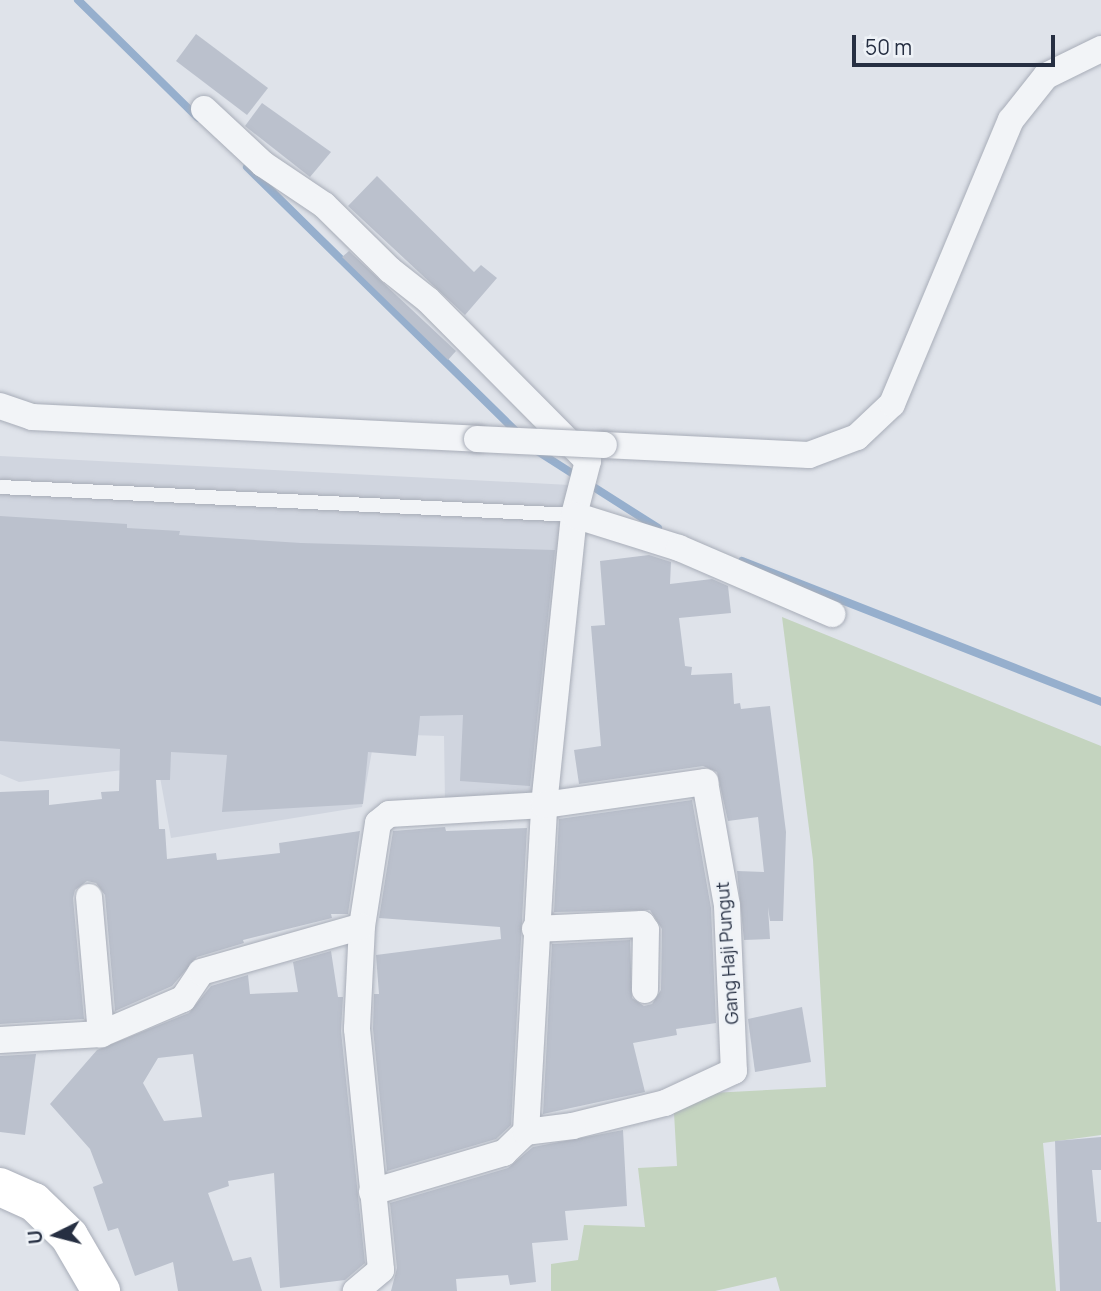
<!DOCTYPE html>
<html>
<head>
<meta charset="utf-8">
<style>
  body { margin:0 }
  #map { position:relative; width:1101px; height:1291px; overflow:hidden; background:#dfe3ea; font-family:Manrope,sans-serif }
  div>[style] { position:absolute }
  .built>* { inset:0; background:#d0d5df }
  .green>* { inset:0; background:#c4d4bf }
  .stream>* { height:8px; margin:-4px; padding:0 4px; transform-origin:4px; border-radius:4px; background:#96afcd }
  .building>* { inset:0; background:#bbc1cd }
  .roads { filter:drop-shadow(0 0 2px #a8adb8) drop-shadow(0 0 2px #a8adb8) }
  .lane>* { height:14px; margin:-7px; padding:0 7px; transform-origin:7px; border-radius:7px; background:#f2f4f7 }
  .street>* { height:26px; margin:-13px; padding:0 13px; transform-origin:13px; border-radius:13px; background:#f2f4f7 }
  .secondary>* { height:38px; margin:-19px; padding:0 19px; transform-origin:19px; border-radius:19px; background:#fff }
  .bridges { filter:drop-shadow(0 0 2px #a8adb8) drop-shadow(0 0 2px #a8adb8) }
  .street-bridge>* { height:26px; margin:-13px; padding:0 13px; transform-origin:13px; border-radius:13px; background:#f2f4f7 }
  span { translate:-50% -50%; white-space:nowrap; text-align:center; line-height:1.15; -webkit-text-stroke:5px #eef2f7; paint-order:stroke }
  .street-label { font-size:18px; color:#262f42 }
  .north { position:absolute; left:21px; top:1200px; width:70px; height:70px; -webkit-text-stroke:5px #eef2f7; paint-order:stroke; rotate:264deg; font-size:19px; font-weight:700; line-height:28px; text-align:center; color:#262f42 }
  .north::after { content:''; display:block; margin:auto; width:24px; height:32px; background:#262f42; clip-path:polygon(50% 0,100% 100%,50% 72%,0 100%) }
  .scale { position:absolute; left:852px; top:35px; width:203px; height:32px; box-sizing:border-box; border:4px solid #262f42; border-top:0; padding-left:9px; font-size:21px; line-height:24px; white-space:nowrap; color:#262f42; -webkit-text-stroke:5px #eef2f7; paint-order:stroke }
</style>
</head>
<body>
<div id="map">
  <div class="built">
    <i style="clip-path:polygon(0 456px,570px 485px,550px 808px,445px 802px,444px 736px,375px 734px,362px 807px,171px 838px,158px 766px,19px 782px,0 774px)"></i>
  </div>
  <div class="green">
    <i style="clip-path:polygon(782px 617px,1101px 746px,1101px 1135px,1043px 1143px,1056px 1291px,780px 1291px,776px 1277px,715px 1291px,551px 1291px,551px 1264px,578px 1260px,584px 1225px,645px 1227px,638px 1168px,677px 1166px,673px 1095px,826px 1087px,813px 860px)"></i>
  </div>
  <div class="stream">
    <i style="left:78px;top:0;width:168px;rotate:44.5deg"></i>
    <i style="left:247px;top:167px;width:383px;rotate:44.5deg"></i>
    <i style="left:534px;top:449px;width:147px;rotate:32.5deg"></i>
    <i style="left:742px;top:561px;width:386px;rotate:21.4deg"></i>
  </div>
  <div class="building">
    <i style="clip-path:polygon(196px 34px,268px 88px,247px 115px,176px 61px)"></i>
    <i style="clip-path:polygon(262px 103px,331px 152px,310px 177px,245px 126px)"></i>
    <i style="clip-path:polygon(377px 176px,474px 272px,481px 265px,497px 278px,465px 315px,348px 206px)"></i>
    <i style="clip-path:polygon(349px 251px,456px 351px,448px 360px,342px 257px)"></i>
    <i style="clip-path:polygon(0 516px,127px 524px,127px 528px,180px 531px,179px 535px,301px 543px,555px 550px,530px 786px,460px 781px,463px 715px,420px 716px,416px 756px,368px 752px,363px 804px,222px 812px,227px 755px,171px 752px,170px 780px,156px 780px,159px 829px,165px 829px,167px 859px,216px 853px,217px 860px,280px 853px,279px 843px,360px 831px,348px 914px,331px 914px,332px 918px,243px 940px,244px 943px,197px 957px,172px 986px,115px 1011px,105px 895px,96px 883px,87px 881px,75px 890px,73px 898px,84px 1019px,0 1024px,0 792px,49px 790px,49px 805px,102px 799px,101px 792px,119px 791px,120px 749px,0 741px)"></i>
    <i style="clip-path:polygon(649px 555px,671px 562px,670px 584px,712px 579px,728px 586px,731px 613px,679px 618px,685px 666px,692px 667px,691px 675px,732px 673px,734px 704px,740px 703px,741px 709px,770px 706px,786px 832px,783px 921px,770px 921px,768px 907px,770px 939px,744px 940px,737px 871px,764px 872px,758px 817px,728px 821px,717px 772px,703px 766px,579px 784px,574px 750px,601px 746px,591px 626px,605px 625px,600px 561px)"></i>
    <i style="clip-path:polygon(692px 800px,711px 908px,716px 1023px,676px 1029px,677px 1035px,633px 1043px,645px 1092px,543px 1114px,552px 944px,630px 940px,632px 998px,644px 1006px,652px 1004px,661px 990px,662px 929px,650px 910px,554px 912px,559px 819px)"></i>
    <i style="clip-path:polygon(445px 827px,446px 831px,527px 828px,511px 1125px,496px 1139px,387px 1171px,373px 1029px,374px 994px,379px 994px,376px 955px,501px 939px,500px 927px,379px 918px,393px 831px)"></i>
    <i style="clip-path:polygon(evenodd,331px 951px,338px 997px,343px 997px,341px 1031px,365px 1263px,345px 1280px,280px 1288px,274px 1173px,228px 1181px,229px 1186px,208px 1193px,233px 1261px,251px 1257px,262px 1291px,178px 1291px,173px 1262px,135px 1276px,118px 1228px,108px 1231px,93px 1187px,103px 1183px,90px 1149px,50px 1104px,97px 1050px,189px 1013px,211px 986px,248px 975px,250px 994px,298px 992px,293px 962px,331px 951px,193px 1054px,202px 1117px,164px 1121px,143px 1083px,158px 1058px,193px 1054px)"></i>
    <i style="clip-path:polygon(802px 1007px,811px 1062px,755px 1072px,748px 1019px)"></i>
    <i style="clip-path:polygon(36px 1054px,25px 1135px,0 1132px,0 1056px)"></i>
    <i style="clip-path:polygon(623px 1130px,627px 1206px,565px 1211px,568px 1240px,532px 1243px,536px 1282px,510px 1285px,508px 1275px,456px 1279px,457px 1291px,391px 1291px,397px 1268px,390px 1203px,508px 1168px,533px 1147px)"></i>
    <i style="clip-path:polygon(1101px 1137px,1101px 1170px,1092px 1170px,1097px 1222px,1101px 1222px,1101px 1291px,1060px 1291px,1055px 1141px)"></i>
  </div>
  <div class="roads">
    <div class="lane">
      <i style="left:0;top:487px;width:575px;rotate:2.79deg"></i>
    </div>
    <div class="street">
      <i style="left:204px;top:109px;width:81px;rotate:43deg"></i>
      <i style="left:263px;top:164px;width:73px;rotate:33.9deg"></i>
      <i style="left:324px;top:205px;width:93px;rotate:44.6deg"></i>
      <i style="left:390px;top:270px;width:48px;rotate:38.3deg"></i>
      <i style="left:428px;top:300px;width:227px;rotate:45.2deg"></i>
      <i style="left:588px;top:461px;width:56px;rotate:104.5deg"></i>
      <i style="left:574px;top:515px;width:292px;rotate:95.9deg"></i>
      <i style="left:544px;top:805px;width:155px;rotate:176.7deg"></i>
      <i style="left:389px;top:814px;width:14px;rotate:141deg"></i>
      <i style="left:378px;top:823px;width:104px;rotate:98.8deg"></i>
      <i style="left:362px;top:926px;width:103px;rotate:92.8deg"></i>
      <i style="left:357px;top:1029px;width:242px;rotate:84.3deg"></i>
      <i style="left:381px;top:1270px;width:33px;rotate:140deg"></i>
      <i style="left:0;top:406px;width:34px;rotate:19deg"></i>
      <i style="left:32px;top:417px;width:446px;rotate:2.8deg"></i>
      <i style="left:604px;top:445px;width:205px;rotate:2.8deg"></i>
      <i style="left:809px;top:455px;width:51px;rotate:-20.6deg"></i>
      <i style="left:857px;top:437px;width:48px;rotate:-43.3deg"></i>
      <i style="left:892px;top:404px;width:308px;rotate:-67.3deg"></i>
      <i style="left:1011px;top:120px;width:56px;rotate:-51.5deg"></i>
      <i style="left:1046px;top:76px;width:61px;rotate:-26.1deg"></i>
      <i style="left:574px;top:515px;width:110px;rotate:17.4deg"></i>
      <i style="left:679px;top:548px;width:167px;rotate:23.3deg"></i>
      <i style="left:89px;top:897px;width:138px;rotate:85deg"></i>
      <i style="left:535px;top:929px;width:107px;rotate:-2.7deg"></i>
      <i style="left:642px;top:924px;width:7px;rotate:56deg"></i>
      <i style="left:646px;top:930px;width:60px;rotate:91deg"></i>
      <i style="left:0;top:1040px;width:101px;rotate:-3.4deg"></i>
      <i style="left:101px;top:1034px;width:89px;rotate:-23.1deg"></i>
      <i style="left:183px;top:999px;width:32px;rotate:-56deg"></i>
      <i style="left:201px;top:972px;width:167px;rotate:-15.9deg"></i>
      <i style="left:372px;top:1192px;width:138px;rotate:-16.5deg"></i>
      <i style="left:504px;top:1153px;width:30px;rotate:-44deg"></i>
      <i style="left:526px;top:1132px;width:327px;rotate:-86.8deg"></i>
      <i style="left:544px;top:805px;width:163px;rotate:-8.1deg"></i>
      <i style="left:705px;top:782px;width:126px;rotate:79.9deg"></i>
      <i style="left:727px;top:906px;width:165px;rotate:87.6deg"></i>
      <i style="left:734px;top:1071px;width:76px;rotate:155.1deg"></i>
      <i style="left:665px;top:1103px;width:95px;rotate:166deg"></i>
      <i style="left:573px;top:1126px;width:47px;rotate:172.7deg"></i>
    </div>
    <div class="secondary">
      <i style="left:0;top:1187px;width:37px;rotate:24deg"></i>
      <i style="left:34px;top:1202px;width:49px;rotate:44.2deg"></i>
      <i style="left:69px;top:1236px;width:64px;rotate:59.8deg"></i>
    </div>
  </div>
  <div class="bridges">
    <div class="street-bridge">
      <i style="left:477px;top:439px;width:127px;rotate:2.7deg"></i>
    </div>
  </div>
  <div class="street-label">
    <span style="left:727px;top:953px;rotate:-94deg">Gang Haji Pungut</span>
  </div>
  <div class="north">U</div>
  <div class="scale">50 m</div>
</div>
</body>
</html>
